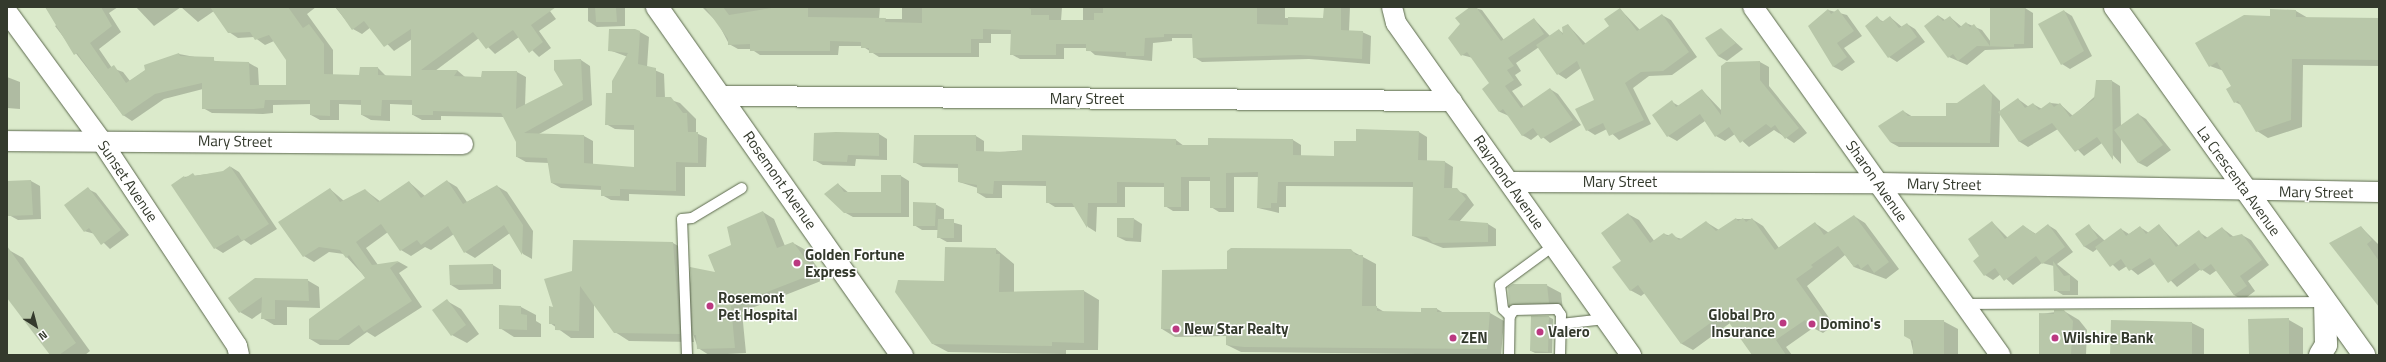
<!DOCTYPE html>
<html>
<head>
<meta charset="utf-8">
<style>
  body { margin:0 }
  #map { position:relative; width:2386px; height:362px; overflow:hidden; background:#dbeacb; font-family:"Titillium Web",sans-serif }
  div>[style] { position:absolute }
  .shadow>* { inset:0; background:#0003 }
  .building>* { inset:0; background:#b8c7a9 }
  .roads { filter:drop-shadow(0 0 1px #5c694e) drop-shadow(0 0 1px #5c694e) }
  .lane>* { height:10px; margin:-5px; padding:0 5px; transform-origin:5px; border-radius:5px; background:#fff }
  .street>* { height:20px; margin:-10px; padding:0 10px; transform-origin:10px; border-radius:10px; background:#fff }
  .secondary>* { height:22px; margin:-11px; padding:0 11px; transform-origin:11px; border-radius:11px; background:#fff }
  .dots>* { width:11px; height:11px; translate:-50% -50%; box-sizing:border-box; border:2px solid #fff; border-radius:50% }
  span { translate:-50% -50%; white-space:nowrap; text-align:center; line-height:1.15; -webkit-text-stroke:3px #fff; paint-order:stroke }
  .street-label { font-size:15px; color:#343a2d }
  .poi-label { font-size:15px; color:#343a2d; font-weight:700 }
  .left { translate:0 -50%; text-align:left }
  .right { translate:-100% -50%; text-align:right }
  .frame { position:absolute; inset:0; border:8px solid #343a2d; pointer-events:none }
  .north { position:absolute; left:16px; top:306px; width:40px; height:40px; -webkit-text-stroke:3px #fff; paint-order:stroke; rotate:144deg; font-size:11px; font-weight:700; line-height:16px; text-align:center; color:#343a2d }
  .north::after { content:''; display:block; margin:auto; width:14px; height:18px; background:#343a2d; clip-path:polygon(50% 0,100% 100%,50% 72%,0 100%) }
</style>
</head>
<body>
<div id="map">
  <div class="shadow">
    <i style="clip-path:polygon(46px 7px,118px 7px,109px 13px,121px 32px,99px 49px,112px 68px,123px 72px,130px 81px,146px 70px,145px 66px,179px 54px,221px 62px,249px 63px,258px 68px,259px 86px,287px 86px,287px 60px,274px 41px,265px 45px,254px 37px,238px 38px,229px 32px,214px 11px,198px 22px,181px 7px,316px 7px,307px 14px,333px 50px,333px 75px,360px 76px,378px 68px,386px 76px,412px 77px,412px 39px,394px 51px,371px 27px,362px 34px,353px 29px,335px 7px,547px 7px,556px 19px,539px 31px,551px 48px,539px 57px,519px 37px,495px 54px,479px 38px,435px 71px,458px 71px,465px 77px,482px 78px,517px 72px,526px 77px,525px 106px,564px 85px,581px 60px,590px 66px,592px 105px,539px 134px,584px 136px,593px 141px,593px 165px,634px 168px,635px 130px,615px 129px,606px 124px,628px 57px,609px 50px,640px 32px,649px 37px,647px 67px,664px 74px,665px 98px,680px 103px,696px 119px,696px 133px,707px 138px,706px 167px,685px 167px,685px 196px,629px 194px,629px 201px,611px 200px,602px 195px,602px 190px,561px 188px,552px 183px,549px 163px,526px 162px,517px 157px,517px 142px,504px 117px,441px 116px,441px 120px,422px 120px,413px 115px,413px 105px,390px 104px,390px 121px,371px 120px,362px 115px,362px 105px,339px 104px,339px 120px,320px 120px,311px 115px,311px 104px,273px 105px,273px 113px,263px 114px,212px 113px,203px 108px,203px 89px,164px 99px,132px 121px,123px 115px,55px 26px,58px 24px)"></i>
    <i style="clip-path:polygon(136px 7px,181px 7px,154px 26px)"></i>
    <i style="clip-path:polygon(588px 7px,625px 7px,625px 26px,597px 27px,588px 21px)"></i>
    <i style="clip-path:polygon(702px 7px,880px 7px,879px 19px,902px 19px,902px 7px,1062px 7px,1061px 21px,1083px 21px,1083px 7px,1285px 7px,1285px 18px,1324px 19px,1325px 7px,1350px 7px,1349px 31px,1362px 32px,1371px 36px,1370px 64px,1309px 59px,1202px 62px,1194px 57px,1194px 38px,1172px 38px,1172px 41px,1153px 43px,1152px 61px,1095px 55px,1087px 48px,1064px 48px,1064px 59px,1020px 59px,1011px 54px,1012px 34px,991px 34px,991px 43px,979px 43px,979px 57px,879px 57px,862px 46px,839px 46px,838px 55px,760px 55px,751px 49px,738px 49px,729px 44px,718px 23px)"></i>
    <i style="clip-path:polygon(1472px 7px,1482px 10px,1504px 40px,1534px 19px,1550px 36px,1559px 30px,1563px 33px,1568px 25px,1586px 44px,1611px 26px,1620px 9px,1640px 30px,1662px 15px,1671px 20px,1697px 57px,1672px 75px,1649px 76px,1633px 88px,1651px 124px,1619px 140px,1607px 129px,1595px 135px,1587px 130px,1595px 100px,1581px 68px,1566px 79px,1558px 74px,1539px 47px,1516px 63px,1521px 71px,1515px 75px,1522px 85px,1512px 91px,1524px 107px,1550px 89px,1558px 94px,1581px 125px,1550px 143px,1539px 134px,1531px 140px,1522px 135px,1509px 116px,1500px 112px,1483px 89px,1491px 84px,1473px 58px,1462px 55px,1461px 24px)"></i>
    <i style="clip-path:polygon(1991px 8px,2025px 8px,2033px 13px,2033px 48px,1985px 50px,1967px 65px,1949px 57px,1925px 26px,1939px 16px,1945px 20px,1950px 17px,1962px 27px,1966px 23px,1982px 30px,1991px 42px)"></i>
    <i style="clip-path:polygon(1828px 10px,1847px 15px,1862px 36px,1844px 48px,1855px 62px,1842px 71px,1834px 67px,1809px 26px)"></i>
    <i style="clip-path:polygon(2064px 11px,2072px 16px,2092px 56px,2070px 69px,2062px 64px)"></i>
    <i style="clip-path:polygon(2296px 11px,2308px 18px,2379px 19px,2379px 66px,2303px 65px,2302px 127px,2268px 138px,2257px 131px,2243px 106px,2235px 102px,2233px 86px,2224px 71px,2210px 66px,2271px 18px)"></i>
    <i style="clip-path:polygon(1890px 17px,1902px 27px,1907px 24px,1915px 29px,1925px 42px,1897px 62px,1889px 57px,1877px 18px,1884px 22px)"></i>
    <i style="clip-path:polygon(1721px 29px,1743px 49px,1727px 61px,1718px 56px)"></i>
    <i style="clip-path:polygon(1760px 62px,1769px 67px,1769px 86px,1807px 133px,1794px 143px,1774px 130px,1749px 147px,1735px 134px,1725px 141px,1716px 136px,1705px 121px,1677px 141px,1668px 136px,1672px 102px,1679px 106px,1702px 90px,1722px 111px)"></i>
    <i style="clip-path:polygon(7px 77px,20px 82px,20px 109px,7px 108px)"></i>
    <i style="clip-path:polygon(2112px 81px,2120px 86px,2121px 126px,2138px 114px,2146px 119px,2171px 150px,2147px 167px,2139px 163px,2121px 137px,2121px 164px,2102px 143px,2084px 156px,2058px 129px,2028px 147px,2020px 142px,2000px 113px,1999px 147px,1899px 147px,1890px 142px,1903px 111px,1913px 117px,1947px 117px,1957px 104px,1984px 85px,2000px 101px,2000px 112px,2018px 99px,2029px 107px,2033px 104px,2042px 109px,2050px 103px,2060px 104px,2073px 116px)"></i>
    <i style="clip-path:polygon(1419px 132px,1427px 137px,1427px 161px,1445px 162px,1453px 167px,1452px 189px,1466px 194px,1474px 205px,1459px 222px,1488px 224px,1496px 229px,1496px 246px,1443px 248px,1413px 236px,1414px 187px,1286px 186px,1286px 207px,1279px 207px,1279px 213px,1258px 208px,1259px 177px,1234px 177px,1234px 212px,1219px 212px,1211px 207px,1211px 181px,1189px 181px,1189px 211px,1173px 211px,1165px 206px,1165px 187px,1125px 187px,1125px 207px,1097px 207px,1096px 232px,1088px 227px,1076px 207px,1055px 207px,1047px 202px,1047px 186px,1002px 185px,1002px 198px,986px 198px,978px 193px,978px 188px,959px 182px,959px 168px,923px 167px,914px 162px,976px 136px,984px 141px,984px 153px,1176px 140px,1184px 146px,1209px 146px,1209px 139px,1293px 140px,1301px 145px,1301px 156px,1335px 157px,1356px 142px)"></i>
    <i style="clip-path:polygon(879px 134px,887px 139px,887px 160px,856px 159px,855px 166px,823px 165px,814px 160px)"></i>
    <i style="clip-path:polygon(231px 167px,239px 172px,277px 229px,251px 245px,244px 240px,223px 253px,215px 248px,184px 177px,224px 172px)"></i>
    <i style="clip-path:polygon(901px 176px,909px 181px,909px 217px,853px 217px,844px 212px,838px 184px,849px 193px,882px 193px)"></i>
    <i style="clip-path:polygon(31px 181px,40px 186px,41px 219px,18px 220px,9px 215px,7px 183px)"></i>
    <i style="clip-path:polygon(447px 181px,457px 187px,467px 202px,497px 186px,507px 192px,533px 231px,532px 259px,523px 254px,510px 233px,475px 258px,465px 252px,454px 234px,431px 250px,425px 247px,411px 256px,401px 250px,388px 232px,366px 248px,378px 265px,399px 262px,408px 267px,399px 273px,422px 307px,375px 337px,367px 332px,349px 345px,320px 345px,310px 339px,366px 278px,344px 254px,329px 252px,314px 262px,304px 256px,330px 189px,344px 201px,365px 190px,381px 202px,409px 182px,425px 196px)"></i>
    <i style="clip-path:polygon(88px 189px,96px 193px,129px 235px,110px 249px,95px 234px,84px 231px)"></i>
    <i style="clip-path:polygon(935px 204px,944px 209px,944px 220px,962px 225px,962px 242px,947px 242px,938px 237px,938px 230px,922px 230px,914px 225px)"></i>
    <i style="clip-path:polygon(763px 212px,774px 219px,785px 246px,793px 243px,804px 249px,826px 279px,742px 312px,746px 353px,709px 355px,698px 348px,693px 334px,694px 342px,629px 341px,615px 332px,594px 304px,594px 338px,571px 338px,550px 323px,554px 308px,546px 280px,673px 243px,687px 251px,692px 292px,716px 273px,732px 245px)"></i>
    <i style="clip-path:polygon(1628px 214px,1639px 220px,1655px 242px,1664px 234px,1682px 239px,1706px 222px,1719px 230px,1736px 219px,1752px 219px,1763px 226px,1779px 248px,1815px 223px,1829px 233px,1854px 216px,1865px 223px,1899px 269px,1886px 279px,1854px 267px,1845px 255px,1807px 286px,1834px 325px,1823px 333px,1813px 328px,1786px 347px,1792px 355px,1753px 355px,1730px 323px,1693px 350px,1682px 344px,1645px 293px,1641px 296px,1630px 290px,1622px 261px)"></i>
    <i style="clip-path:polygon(1134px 219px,1142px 224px,1141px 242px,1126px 241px,1118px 237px)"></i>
    <i style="clip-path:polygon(1992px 222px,2008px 238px,2023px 226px,2036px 234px,2048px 225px,2056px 230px,2073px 252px,2057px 264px,2078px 281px,2078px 295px,2063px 295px,2055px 290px,2054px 266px,2042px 263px,2013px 285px,2001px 274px,1993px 280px,1985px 275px,1981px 257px)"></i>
    <i style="clip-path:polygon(2159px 225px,2179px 246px,2199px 232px,2208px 238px,2222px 228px,2234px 237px,2242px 235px,2251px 240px,2269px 265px,2248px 281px,2255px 291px,2243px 300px,2234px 295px,2217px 270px,2210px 275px,2201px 269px,2177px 287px,2155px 264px,2138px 275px,2127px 266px,2119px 271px,2097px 249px,2093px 252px,2085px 247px,2076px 234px,2089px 226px,2105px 241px,2121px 229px,2129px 234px,2140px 227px,2149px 233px)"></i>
    <i style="clip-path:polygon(2361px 227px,2379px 245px,2379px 305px)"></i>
    <i style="clip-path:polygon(7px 249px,23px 258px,90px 351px,85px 355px,51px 355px,7px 295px)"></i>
    <i style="clip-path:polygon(996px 249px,1014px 264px,1014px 293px,1084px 291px,1099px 300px,1098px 350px,1066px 350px,1066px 354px,948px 352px,933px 344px,945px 282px)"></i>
    <i style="clip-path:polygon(1350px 250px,1376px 264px,1376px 307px,1386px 313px,1422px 313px,1422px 309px,1437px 309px,1444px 313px,1490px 313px,1504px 321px,1501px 355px,1241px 352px,1227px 345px,1227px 336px,1175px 337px,1162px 329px,1228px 270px)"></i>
    <i style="clip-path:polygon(493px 265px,501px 270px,501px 289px,459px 290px,451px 285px)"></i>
    <i style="clip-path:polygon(307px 280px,319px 287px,320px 308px,287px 307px,287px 325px,274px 325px,262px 318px,262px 312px,252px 319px,240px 312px,230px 298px)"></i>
    <i style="clip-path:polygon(1546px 285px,1561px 293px,1563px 311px,1525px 314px,1510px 305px)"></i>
    <i style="clip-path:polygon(447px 301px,461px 309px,479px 334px,467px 343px,452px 335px)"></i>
    <i style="clip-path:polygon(500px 306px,521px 307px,536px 315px,536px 321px,541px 324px,541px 337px,514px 337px,500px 328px)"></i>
    <i style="clip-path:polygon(2064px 311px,2079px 320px,2087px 330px,2086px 355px,2040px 355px,2040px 314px)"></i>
    <i style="clip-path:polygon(1549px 317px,1553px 319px,1552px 353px,1535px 353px,1531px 351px)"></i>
    <i style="clip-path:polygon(2289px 320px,2303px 328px,2303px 355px,2250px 355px)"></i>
    <i style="clip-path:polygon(1943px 321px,1958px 329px,1958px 355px,1914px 355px,1910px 338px)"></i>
    <i style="clip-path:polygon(2112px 321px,2192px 323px,2204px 329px,2204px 355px,2111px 355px)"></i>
  </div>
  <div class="building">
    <i style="clip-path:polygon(45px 7px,101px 7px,112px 26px,90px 43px,108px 69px,114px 65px,126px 83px,145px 70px,144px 65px,179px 53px,180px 56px,214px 57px,214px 61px,249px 62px,250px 85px,286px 85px,286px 60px,269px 35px,255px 40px,250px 32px,228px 33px,210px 7px,288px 7px,303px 28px,309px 24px,324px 44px,324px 74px,359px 75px,360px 67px,378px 67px,378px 75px,411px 76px,411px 29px,384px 47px,364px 21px,352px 30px,336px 7px,556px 7px,531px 25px,543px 42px,529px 53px,513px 30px,486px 49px,473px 32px,421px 70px,458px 70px,454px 76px,481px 77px,482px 71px,517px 71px,516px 109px,563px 85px,554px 70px,554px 60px,581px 59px,583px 100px,524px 133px,584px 135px,584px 163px,634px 167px,634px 125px,605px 125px,606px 93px,612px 93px,612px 81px,628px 53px,608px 51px,609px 29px,635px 29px,640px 31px,638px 64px,656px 68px,656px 97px,671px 97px,683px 113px,687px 113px,688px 132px,698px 132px,698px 163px,676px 162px,676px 191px,620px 189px,620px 196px,601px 196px,601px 186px,551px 183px,547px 158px,516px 157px,516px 142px,501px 113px,433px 111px,433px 115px,412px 115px,412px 100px,382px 100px,381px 116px,361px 115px,361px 100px,330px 100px,330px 116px,310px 115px,310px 100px,265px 100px,264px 108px,254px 109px,202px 109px,202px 83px,155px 94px,123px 116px,77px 53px,74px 55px)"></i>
    <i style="clip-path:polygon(595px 7px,616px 7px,617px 22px,596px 22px)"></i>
    <i style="clip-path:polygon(705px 7px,723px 7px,729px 15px,778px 7px,808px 7px,808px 17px,886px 18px,885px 22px,922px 23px,922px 7px,1026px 7px,1031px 9px,1031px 15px,1049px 15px,1049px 20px,1094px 20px,1094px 13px,1103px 13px,1103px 7px,1250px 7px,1257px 8px,1257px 24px,1288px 25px,1288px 17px,1323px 18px,1324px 7px,1341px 7px,1341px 30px,1363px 31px,1362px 59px,1300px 55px,1193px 58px,1192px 34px,1164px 34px,1164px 37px,1145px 38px,1144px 56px,1126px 56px,1126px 52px,1086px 51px,1086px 44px,1056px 44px,1056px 55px,1010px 55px,1011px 30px,983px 29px,983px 39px,971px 39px,971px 53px,869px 53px,869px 48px,861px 48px,861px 42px,830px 41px,830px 51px,750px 51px,750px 44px,728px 45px,728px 39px)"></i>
    <i style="clip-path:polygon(1470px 7px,1476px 7px,1501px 41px,1534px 18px,1544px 34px,1508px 58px,1514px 66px,1507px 70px,1514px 80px,1505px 86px,1521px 108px,1550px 88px,1573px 120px,1541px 139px,1533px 128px,1522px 136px,1503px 109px,1499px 112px,1482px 89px,1489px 83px,1467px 52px,1461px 56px,1448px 38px,1460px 24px,1455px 18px)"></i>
    <i style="clip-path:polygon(1990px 7px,2025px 7px,2024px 44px,2014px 44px,2014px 47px,1977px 46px,1958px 61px,1953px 54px,1948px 58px,1924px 26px,1938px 15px,1943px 21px,1950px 16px,1959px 28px,1966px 22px,1970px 27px,1974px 24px,1990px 46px)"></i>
    <i style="clip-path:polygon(1620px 8px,1637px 31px,1662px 14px,1689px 52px,1663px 71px,1641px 72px,1625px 83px,1644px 120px,1609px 136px,1603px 123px,1586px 131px,1575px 109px,1594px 100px,1577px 61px,1557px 75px,1536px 45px,1559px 29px,1563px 35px,1562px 27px,1568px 24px,1583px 45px,1609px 26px,1604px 19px)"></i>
    <i style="clip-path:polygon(1828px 9px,1831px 14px,1838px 9px,1854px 31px,1837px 43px,1847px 57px,1833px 67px,1808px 26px)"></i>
    <i style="clip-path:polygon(2270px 9px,2296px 10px,2296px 17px,2379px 18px,2379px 60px,2292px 59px,2291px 120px,2256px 132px,2238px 101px,2234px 103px,2226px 89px,2231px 86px,2217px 62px,2209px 67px,2195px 43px,2244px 15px,2270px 16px)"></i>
    <i style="clip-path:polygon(2064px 10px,2084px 51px,2061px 65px,2038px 24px)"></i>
    <i style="clip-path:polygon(1877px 16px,1882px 22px,1890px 16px,1899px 28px,1907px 23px,1917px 37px,1888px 58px,1865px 26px)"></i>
    <i style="clip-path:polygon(1721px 28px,1736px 43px,1718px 56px,1705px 38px)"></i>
    <i style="clip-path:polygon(1760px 61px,1760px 80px,1799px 128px,1785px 139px,1775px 125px,1771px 128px,1766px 124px,1740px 143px,1729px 127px,1715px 137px,1700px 114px,1667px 137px,1652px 115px,1672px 100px,1676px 107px,1702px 89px,1721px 115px,1721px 66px,1726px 62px)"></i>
    <i style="clip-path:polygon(2096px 80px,2112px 80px,2113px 160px,2097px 137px,2075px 152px,2052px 123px,2019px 142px,1998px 112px,2018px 98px,2025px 108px,2033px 103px,2039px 110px,2050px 102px,2054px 107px,2060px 103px,2070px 117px,2094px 99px)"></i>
    <i style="clip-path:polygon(1984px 84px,1992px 95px,1990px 143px,1890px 142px,1878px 126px,1903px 110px,1908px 116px,1946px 116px,1946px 103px,1957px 103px)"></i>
    <i style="clip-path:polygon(2138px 113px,2163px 145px,2138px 163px,2114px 130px)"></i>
    <i style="clip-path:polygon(1356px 129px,1419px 131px,1418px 160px,1445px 161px,1444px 188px,1457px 188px,1466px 199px,1448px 220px,1488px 223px,1488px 242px,1433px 243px,1427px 237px,1412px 236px,1413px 182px,1278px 182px,1277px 203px,1271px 203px,1271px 208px,1257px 208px,1258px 172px,1226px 173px,1226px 208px,1210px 208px,1210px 177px,1181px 177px,1181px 207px,1164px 207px,1164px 183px,1117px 182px,1117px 203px,1088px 203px,1087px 228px,1072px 203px,1046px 203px,1046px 181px,994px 181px,993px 194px,977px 193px,977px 185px,958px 182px,958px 164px,913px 163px,914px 135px,976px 135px,976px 151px,1005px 152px,1022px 151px,1022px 135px,1176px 139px,1176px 145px,1208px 145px,1208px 138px,1293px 139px,1293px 155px,1334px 156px,1334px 141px,1356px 141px)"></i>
    <i style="clip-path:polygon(836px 132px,879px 133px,879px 156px,848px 155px,847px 162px,813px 161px,814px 133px)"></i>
    <i style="clip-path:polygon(230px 166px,269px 224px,242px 241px,238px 235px,214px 249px,171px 185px,184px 176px,185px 178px,193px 173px,195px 176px,223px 171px)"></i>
    <i style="clip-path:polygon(881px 175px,901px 175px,901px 213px,844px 213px,824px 194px,838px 183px,844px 192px,881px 192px)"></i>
    <i style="clip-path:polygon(31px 180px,33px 215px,8px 216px,7px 181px)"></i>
    <i style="clip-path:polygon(447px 180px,463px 204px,497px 185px,523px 225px,522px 255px,504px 225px,464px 253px,448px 226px,421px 245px,417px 240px,400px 251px,381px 224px,356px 242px,372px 265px,399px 261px,390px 268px,412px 301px,364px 332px,359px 325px,338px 340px,309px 339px,309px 319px,365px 278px,349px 255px,346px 258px,340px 250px,319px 247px,303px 257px,278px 222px,330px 188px,340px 202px,365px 189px,378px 202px,409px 181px,421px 198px)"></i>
    <i style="clip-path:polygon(88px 187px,121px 230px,101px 245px,89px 228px,84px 232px,64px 205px)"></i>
    <i style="clip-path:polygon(913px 202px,936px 203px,935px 226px,913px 226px)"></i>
    <i style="clip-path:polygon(763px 211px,777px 248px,793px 242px,816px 273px,731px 306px,735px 348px,697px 349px,696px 335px,693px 335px,690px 267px,715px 272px,708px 255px,731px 245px,727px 227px)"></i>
    <i style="clip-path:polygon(1628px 213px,1650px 243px,1664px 233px,1667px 236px,1672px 233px,1679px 240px,1706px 221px,1716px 231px,1736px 218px,1738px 221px,1743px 218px,1746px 222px,1752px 218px,1775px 250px,1815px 222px,1824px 235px,1854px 215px,1889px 262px,1874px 273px,1868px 264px,1861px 269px,1858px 264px,1854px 267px,1838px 246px,1811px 265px,1813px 267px,1796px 279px,1824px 318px,1811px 328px,1805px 320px,1776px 340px,1786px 355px,1752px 355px,1723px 314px,1681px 344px,1638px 285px,1630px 291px,1612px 267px,1621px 261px,1601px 233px)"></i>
    <i style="clip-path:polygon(1117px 218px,1134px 218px,1133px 238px,1117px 237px)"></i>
    <i style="clip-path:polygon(938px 219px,954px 219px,954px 238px,937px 238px)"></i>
    <i style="clip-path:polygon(1992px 221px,2005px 239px,2023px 225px,2035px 234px,2048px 224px,2065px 247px,2042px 264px,2036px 256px,2004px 281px,1995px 268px,1984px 276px,1973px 261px,1979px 256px,1968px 239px)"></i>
    <i style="clip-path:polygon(2089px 224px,2098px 238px,2084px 247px,2075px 234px)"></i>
    <i style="clip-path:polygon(2159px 224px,2176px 247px,2199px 230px,2205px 239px,2222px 227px,2230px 237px,2242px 234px,2262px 260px,2240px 276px,2247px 286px,2234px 295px,2211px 264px,2201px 271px,2195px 263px,2168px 283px,2150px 258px,2129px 271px,2121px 259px,2110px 267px,2095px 247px,2121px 228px,2126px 236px,2140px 226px,2146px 234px)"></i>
    <i style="clip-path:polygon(2361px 226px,2372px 240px,2367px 244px,2379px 261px,2379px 307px,2329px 243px)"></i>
    <i style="clip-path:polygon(573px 240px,673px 242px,680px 334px,614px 333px,580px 286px,579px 331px,555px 330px,555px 324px,549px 324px,549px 306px,553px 307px,544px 279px,572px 271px)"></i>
    <i style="clip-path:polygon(7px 246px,76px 343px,59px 355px,50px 355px,7px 298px)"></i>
    <i style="clip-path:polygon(945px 247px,996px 248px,996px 254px,1000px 254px,999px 292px,1084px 290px,1084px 343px,1052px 342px,1052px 346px,932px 344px,895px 292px,898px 280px,944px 281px)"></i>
    <i style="clip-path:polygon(1231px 248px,1351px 249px,1356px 255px,1363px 255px,1362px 306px,1377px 306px,1377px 311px,1421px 312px,1421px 308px,1437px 308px,1437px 312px,1490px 312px,1487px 349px,1244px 347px,1226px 345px,1226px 329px,1161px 329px,1162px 270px,1227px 269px,1227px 251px)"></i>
    <i style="clip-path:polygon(2053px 261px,2064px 276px,2070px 275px,2070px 291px,2054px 291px)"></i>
    <i style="clip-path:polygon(493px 264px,493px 284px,450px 285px,449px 265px)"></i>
    <i style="clip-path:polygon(255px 278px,308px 279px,309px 301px,275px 300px,275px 319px,261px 319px,262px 297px,239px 313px,228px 298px)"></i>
    <i style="clip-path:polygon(1513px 284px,1547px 284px,1549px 303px,1509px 306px,1508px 287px)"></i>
    <i style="clip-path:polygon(447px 299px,466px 325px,451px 336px,432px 310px)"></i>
    <i style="clip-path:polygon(499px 305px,521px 306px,521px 314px,527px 315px,527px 330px,499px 329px)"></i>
    <i style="clip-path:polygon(2054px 310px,2064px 310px,2073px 321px,2071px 355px,2039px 355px,2039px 313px,2054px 314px)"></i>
    <i style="clip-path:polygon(1531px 316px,1549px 316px,1548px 352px,1530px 351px)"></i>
    <i style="clip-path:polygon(2289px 318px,2289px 355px,2249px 355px,2248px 319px)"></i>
    <i style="clip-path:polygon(1904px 320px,1944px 320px,1944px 355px,1913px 355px,1913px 341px,1904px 336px)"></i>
    <i style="clip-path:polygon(2111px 320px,2192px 322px,2192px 355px,2110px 355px)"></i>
  </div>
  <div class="roads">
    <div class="lane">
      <i style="left:1964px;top:304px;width:361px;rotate:-0.3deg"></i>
      <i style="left:1510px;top:316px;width:10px;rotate:-135deg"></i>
      <i style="left:1503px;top:309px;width:24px;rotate:-97deg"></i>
      <i style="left:1500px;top:285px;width:66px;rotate:-36.3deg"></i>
      <i style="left:1561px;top:324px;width:44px;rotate:-6.5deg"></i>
      <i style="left:687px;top:355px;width:136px;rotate:-92.1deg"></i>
      <i style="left:682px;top:219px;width:10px;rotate:-6deg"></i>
      <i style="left:692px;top:218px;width:58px;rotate:-31deg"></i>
      <i style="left:1509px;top:355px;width:39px;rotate:-89deg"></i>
      <i style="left:1510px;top:316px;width:7px;rotate:-56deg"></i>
      <i style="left:1514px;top:310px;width:43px;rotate:-1.3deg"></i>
      <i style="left:1557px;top:309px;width:7px;rotate:56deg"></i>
      <i style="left:1561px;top:315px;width:40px;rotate:91.4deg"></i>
    </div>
    <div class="street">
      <i style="left:1392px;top:7px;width:16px;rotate:76deg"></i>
      <i style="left:1396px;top:23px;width:407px;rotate:54.7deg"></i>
      <i style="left:1753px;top:7px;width:427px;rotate:54.6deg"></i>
      <i style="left:7px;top:12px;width:157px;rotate:53.8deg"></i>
      <i style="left:100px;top:139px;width:248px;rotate:56.5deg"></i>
      <i style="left:237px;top:346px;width:9px;rotate:77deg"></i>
      <i style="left:722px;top:96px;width:730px;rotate:0.39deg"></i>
      <i style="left:7px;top:141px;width:456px;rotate:0.4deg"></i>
      <i style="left:1509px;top:182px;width:369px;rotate:0.2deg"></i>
      <i style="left:1878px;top:183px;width:501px;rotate:1.03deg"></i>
    </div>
    <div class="secondary">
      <i style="left:657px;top:7px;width:426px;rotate:54.9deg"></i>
      <i style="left:2115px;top:7px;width:428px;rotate:54.4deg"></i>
      <i style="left:2320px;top:355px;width:12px;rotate:-59deg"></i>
      <i style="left:2326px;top:345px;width:43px;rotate:-91.3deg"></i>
    </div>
  </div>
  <div class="dots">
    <i style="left:797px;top:263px;background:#bb3981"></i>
    <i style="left:710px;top:306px;background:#bb3981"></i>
    <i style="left:1783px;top:323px;background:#bb3981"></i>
    <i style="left:1812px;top:324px;background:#bb3981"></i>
    <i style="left:1176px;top:329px;background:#bb3981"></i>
    <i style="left:1540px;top:332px;background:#bb3981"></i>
    <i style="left:1453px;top:338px;background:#bb3981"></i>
    <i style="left:2055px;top:338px;background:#bb3981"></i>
  </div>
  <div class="street-label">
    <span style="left:1087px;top:99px">Mary Street</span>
    <span style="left:235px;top:141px;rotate:1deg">Mary Street</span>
    <span style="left:780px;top:180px;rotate:55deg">Rosemont Avenue</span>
    <span style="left:128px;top:181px;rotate:56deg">Sunset Avenue</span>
    <span style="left:1877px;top:181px;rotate:55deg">Sharon Avenue</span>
    <span style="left:2239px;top:181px;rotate:54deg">La Crescenta Avenue</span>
    <span style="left:1509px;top:182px;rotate:55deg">Raymond Avenue</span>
    <span style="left:1620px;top:182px">Mary Street</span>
    <span style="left:1944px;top:184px;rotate:1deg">Mary Street</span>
    <span style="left:2316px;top:192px;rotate:1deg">Mary Street</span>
  </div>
  <div class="poi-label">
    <span class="left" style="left:805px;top:263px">Golden Fortune<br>Express</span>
    <span class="left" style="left:718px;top:306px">Rosemont<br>Pet Hospital</span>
    <span class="right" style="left:1775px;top:323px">Global Pro<br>Insurance</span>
    <span class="left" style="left:1820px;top:324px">Domino's</span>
    <span class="left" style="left:1184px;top:329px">New Star Realty</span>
    <span class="left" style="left:1548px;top:332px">Valero</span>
    <span class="left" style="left:1461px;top:338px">ZEN</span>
    <span class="left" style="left:2063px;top:338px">Wilshire Bank</span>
  </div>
  <div class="frame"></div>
  <div class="north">N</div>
</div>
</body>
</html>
